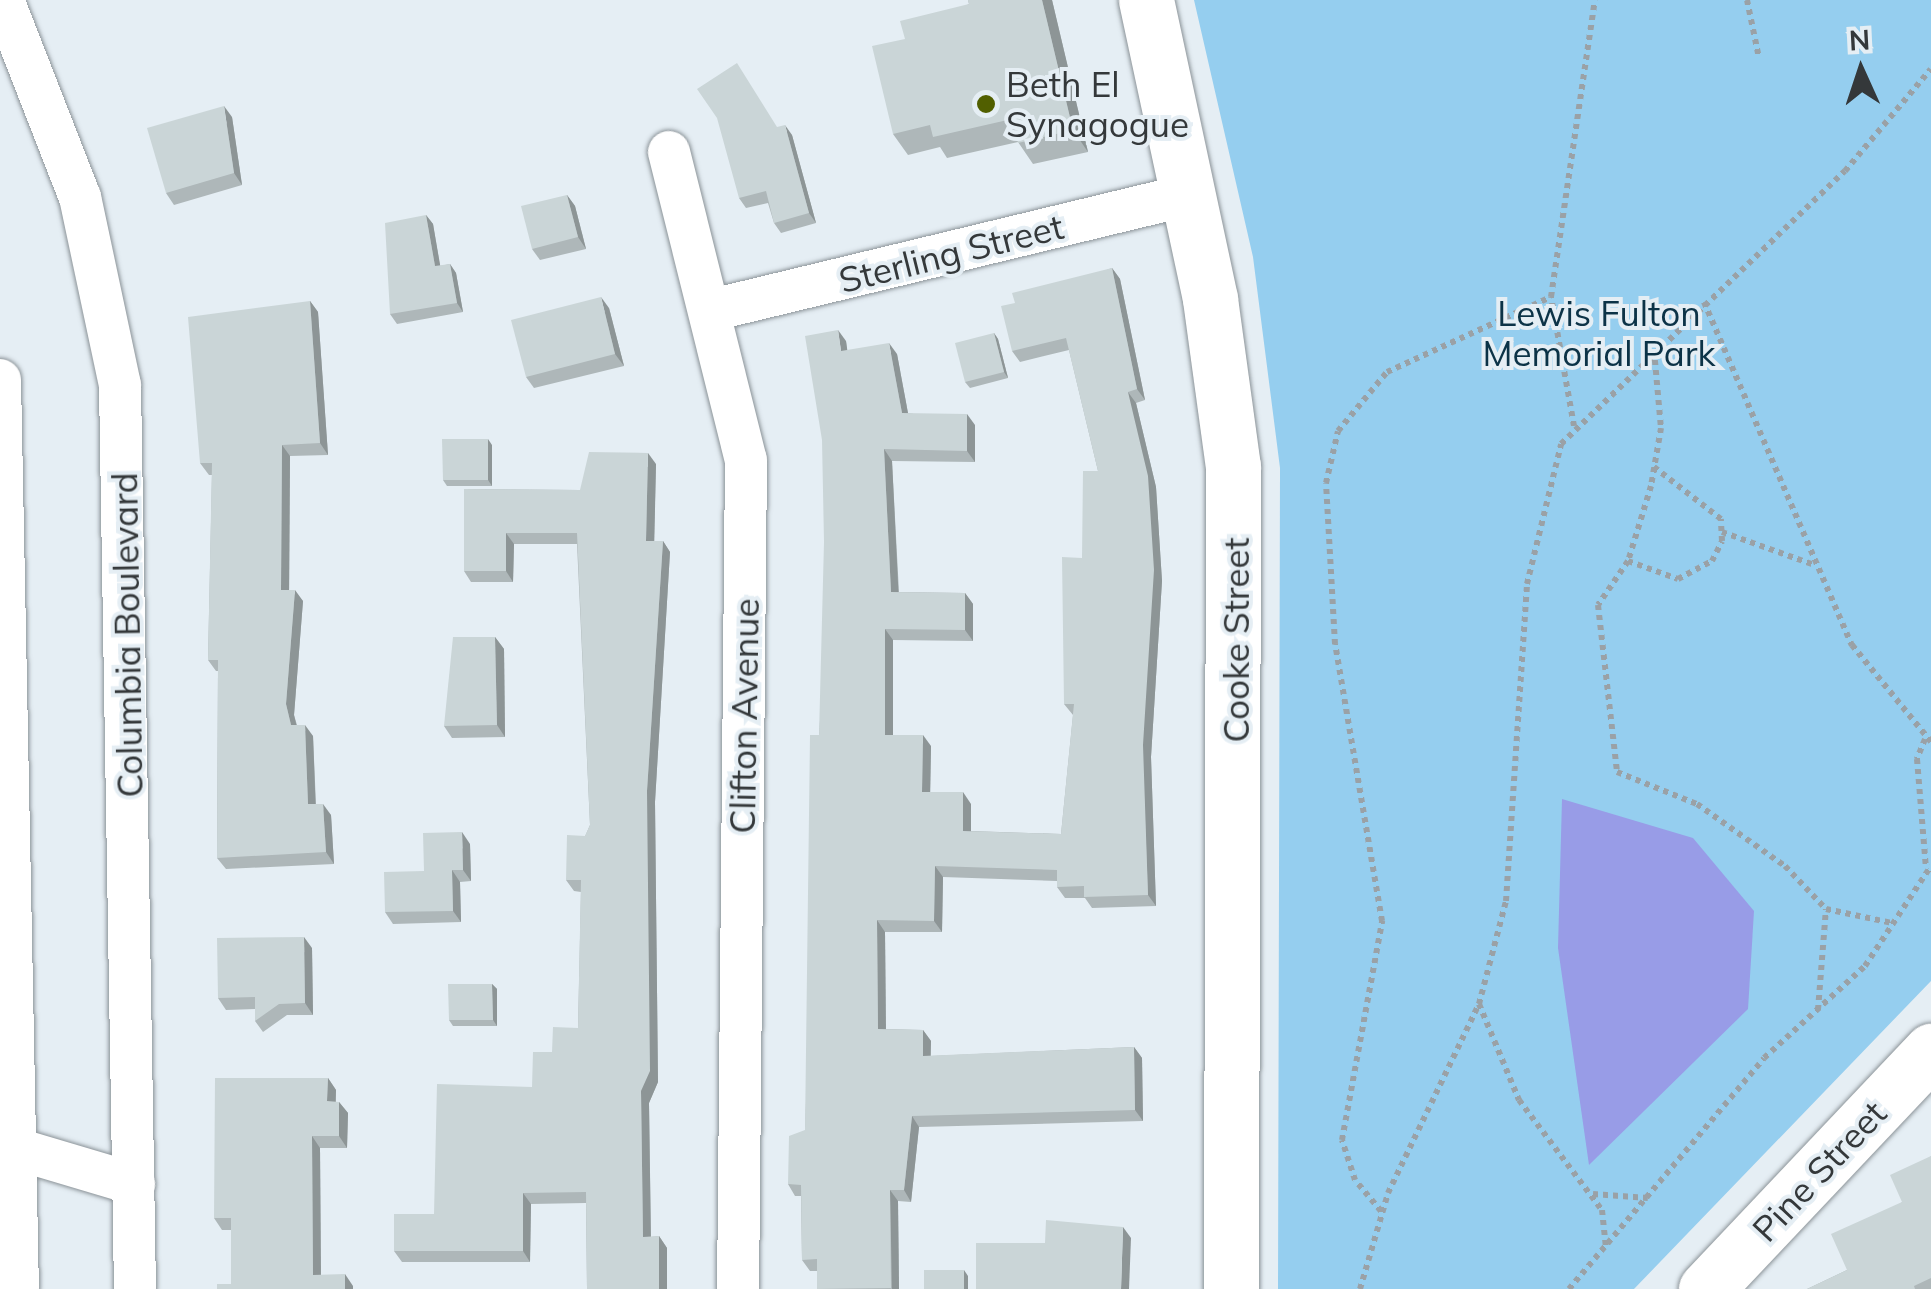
<!DOCTYPE html>
<html>
<head>
<meta charset="utf-8">
<style>
  body { margin:0 }
  #map { position:relative; width:1931px; height:1289px; overflow:hidden; background:#e5eef4; font-family:Mulish,sans-serif }
  div>[style] { position:absolute }
  .green>* { inset:0; background:#95ceef }
  .water>* { inset:0; background:#989ce7 }
  .path>* { height:6px; margin-top:-3px; transform-origin:0; background:repeating-linear-gradient(90deg,#9aa1a6 0 5px,transparent 0 10px) }
  .roads { filter:drop-shadow(0 0 2px #8b9398) drop-shadow(0 0 2px #8b9398) }
  .street>* { height:42px; margin:-21px; padding:0 21px; transform-origin:21px; border-radius:21px; background:#fff }
  .secondary>* { height:55px; margin:-27.5px; padding:0 27.5px; transform-origin:27.5px; border-radius:27.5px; background:#fff }
  .wall>* { inset:0; background:#aeb7b9 }
  .shaded-wall>* { inset:0; background:#8d9596 }
  .building>* { inset:0; background:#cad5d7 }
  .dots>* { width:28px; height:28px; translate:-50% -50%; box-sizing:border-box; border:5px solid #e5eef4; border-radius:50% }
  span { translate:-50% -50%; white-space:nowrap; text-align:center; line-height:1.15; -webkit-text-stroke:8px #e5eef4; paint-order:stroke }
  .poi-label { font-size:35px; color:#34383a }
  .left { translate:0 -50%; text-align:left }
  .street-label { font-size:35px; color:#34383a }
  .park-label { font-size:35px; color:#0c3347 }
  .north { position:absolute; left:1811px; top:20px; width:100px; height:100px; -webkit-text-stroke:8px #e5eef4; paint-order:stroke; rotate:357deg; font-size:28px; font-weight:700; line-height:40px; text-align:center; color:#34383a }
  .north::after { content:''; display:block; margin:auto; width:35px; height:45px; background:#34383a; clip-path:polygon(50% 0,100% 100%,50% 72%,0 100%) }
</style>
</head>
<body>
<div id="map">
  <div class="green">
    <i style="clip-path:polygon(1194px 0,1931px 0,1931px 981px,1634px 1289px,1278px 1289px,1280px 468px,1253px 257px)"></i>
  </div>
  <div class="water">
    <i style="clip-path:polygon(1562px 799px,1693px 838px,1754px 911px,1748px 1009px,1589px 1165px,1558px 948px)"></i>
  </div>
  <div class="path">
    <i style="left:1747px;top:0;width:59px;rotate:78.3deg"></i>
    <i style="left:1704px;top:302px;width:374px;rotate:66.7deg"></i>
    <i style="left:1852px;top:645px;width:125px;rotate:50.8deg"></i>
    <i style="left:1654px;top:350px;width:78px;rotate:84.9deg"></i>
    <i style="left:1661px;top:428px;width:59px;rotate:99.8deg"></i>
    <i style="left:1651px;top:486px;width:78px;rotate:107deg"></i>
    <i style="left:1628px;top:561px;width:53px;rotate:124.3deg"></i>
    <i style="left:1598px;top:605px;width:168px;rotate:83.5deg"></i>
    <i style="left:1617px;top:772px;width:86px;rotate:21.8deg"></i>
    <i style="left:1697px;top:804px;width:108px;rotate:35.2deg"></i>
    <i style="left:1785px;top:866px;width:59px;rotate:46.4deg"></i>
    <i style="left:1826px;top:909px;width:67px;rotate:12deg"></i>
    <i style="left:1574px;top:426px;width:131px;rotate:-100.1deg"></i>
    <i style="left:1551px;top:297px;width:300px;rotate:-81.6deg"></i>
    <i style="left:1722px;top:532px;width:96px;rotate:19.6deg"></i>
    <i style="left:1628px;top:561px;width:53px;rotate:19.8deg"></i>
    <i style="left:1678px;top:579px;width:38px;rotate:-28deg"></i>
    <i style="left:1712px;top:561px;width:22px;rotate:-63deg"></i>
    <i style="left:1722px;top:541px;width:22px;rotate:-93deg"></i>
    <i style="left:1721px;top:519px;width:85px;rotate:-142.2deg"></i>
    <i style="left:1925px;top:739px;width:22px;rotate:112deg"></i>
    <i style="left:1917px;top:759px;width:110px;rotate:85.3deg"></i>
    <i style="left:1479px;top:1004px;width:104px;rotate:67.4deg"></i>
    <i style="left:1519px;top:1100px;width:138px;rotate:53deg"></i>
    <i style="left:1602px;top:1210px;width:38px;rotate:84deg"></i>
    <i style="left:1818px;top:1010px;width:101px;rotate:-85.5deg"></i>
    <i style="left:1593px;top:1194px;width:55px;rotate:4.2deg"></i>
    <i style="left:1381px;top:1211px;width:40px;rotate:-130deg"></i>
    <i style="left:1355px;top:1180px;width:42px;rotate:-108deg"></i>
    <i style="left:1342px;top:1140px;width:223px;rotate:-79.6deg"></i>
    <i style="left:1382px;top:921px;width:281px;rotate:-99.6deg"></i>
    <i style="left:1335px;top:644px;width:161px;rotate:-93.2deg"></i>
    <i style="left:1326px;top:483px;width:53px;rotate:-77deg"></i>
    <i style="left:1338px;top:431px;width:77px;rotate:-50.3deg"></i>
    <i style="left:1387px;top:372px;width:180px;rotate:-24.6deg"></i>
    <i style="left:1360px;top:1289px;width:100px;rotate:-73.7deg"></i>
    <i style="left:1388px;top:1193px;width:210px;rotate:-64.3deg"></i>
    <i style="left:1479px;top:1004px;width:106px;rotate:-75.3deg"></i>
    <i style="left:1506px;top:901px;width:318px;rotate:-86.2deg"></i>
    <i style="left:1527px;top:584px;width:144px;rotate:-76.3deg"></i>
    <i style="left:1561px;top:444px;width:394px;rotate:-43.9deg"></i>
    <i style="left:1845px;top:171px;width:133px;rotate:-49.9deg"></i>
    <i style="left:1569px;top:1289px;width:302px;rotate:-49.8deg"></i>
    <i style="left:1764px;top:1058px;width:137px;rotate:-42.3deg"></i>
    <i style="left:1865px;top:966px;width:120px;rotate:-56.6deg"></i>
  </div>
  <div class="roads">
    <div class="street">
      <i style="left:3px;top:0;width:212px;rotate:68.7deg"></i>
      <i style="left:80px;top:197px;width:192px;rotate:78deg"></i>
      <i style="left:120px;top:385px;width:904px;rotate:89.05deg"></i>
      <i style="left:669px;top:152px;width:317px;rotate:76deg"></i>
      <i style="left:746px;top:460px;width:829px;rotate:90.55deg"></i>
      <i style="left:712px;top:310px;width:491px;rotate:-13.6deg"></i>
      <i style="left:0;top:380px;width:909px;rotate:88.87deg"></i>
      <i style="left:0;top:1144px;width:140px;rotate:16.6deg"></i>
    </div>
    <div class="secondary">
      <i style="left:1146px;top:0;width:306px;rotate:77.9deg"></i>
      <i style="left:1210px;top:299px;width:169px;rotate:82.2deg"></i>
      <i style="left:1233px;top:466px;width:823px;rotate:90.14deg"></i>
      <i style="left:1706px;top:1289px;width:328px;rotate:-46.6deg"></i>
    </div>
  </div>
  <div class="wall">
    <i style="clip-path:polygon(968px 0,1052px 0,1088px 152px,1033px 164px,1018px 142px,947px 158px,940px 147px,908px 155px,893px 134px,905px 39px,969px 4px)"></i>
    <i style="clip-path:polygon(232px 117px,242px 185px,174px 205px,166px 193px)"></i>
    <i style="clip-path:polygon(778px 127px,792px 135px,816px 223px,781px 233px,774px 223px,768px 203px,746px 208px,739px 198px)"></i>
    <i style="clip-path:polygon(567px 195px,575px 206px,586px 249px,540px 260px,532px 249px)"></i>
    <i style="clip-path:polygon(426px 215px,433px 224px,440px 266px,450px 264px,456px 273px,463px 312px,397px 324px,390px 314px)"></i>
    <i style="clip-path:polygon(1112px 268px,1120px 279px,1145px 400px,1136px 403px,1156px 487px,1162px 581px,1151px 757px,1156px 906px,1092px 908px,1085px 898px,1065px 898px,1057px 887px,1057px 881px,943px 877px,942px 932px,885px 932px,886px 1029px,923px 1030px,931px 1041px,931px 1056px,1134px 1047px,1142px 1058px,1143px 1121px,919px 1127px,911px 1202px,898px 1201px,899px 1289px,817px 1289px,817px 1271px,810px 1271px,802px 1260px,801px 1196px,795px 1196px,788px 1184px,805px 1130px,819px 735px,846px 341px,847px 350px,897px 354px,908px 413px,975px 425px,975px 462px,892px 461px,899px 592px,965px 593px,973px 604px,973px 641px,893px 640px,893px 735px,931px 746px,930px 792px,971px 804px,971px 831px,1061px 834px,1073px 715px,1064px 704px,1082px 558px,1098px 471px,1069px 350px,1020px 362px,1012px 351px,1015px 303px)"></i>
    <i style="clip-path:polygon(310px 301px,318px 312px,328px 455px,290px 456px,289px 590px,303px 601px,294px 715px,297px 725px,313px 736px,316px 804px,331px 815px,334px 864px,226px 869px,217px 858px,218px 671px,216px 671px,208px 660px,212px 475px,209px 475px,200px 463px)"></i>
    <i style="clip-path:polygon(609px 308px,624px 366px,534px 388px,526px 377px)"></i>
    <i style="clip-path:polygon(994px 333px,998px 339px,1008px 378px,970px 388px,965px 382px)"></i>
    <i style="clip-path:polygon(492px 445px,492px 486px,447px 486px,443px 480px)"></i>
    <i style="clip-path:polygon(656px 464px,654px 541px,663px 541px,670px 552px,655px 802px,658px 1082px,649px 1103px,651px 1237px,659px 1236px,667px 1248px,667px 1289px,587px 1289px,586px 1203px,531px 1204px,530px 1262px,402px 1262px,394px 1251px,434px 1214px,532px 1087px,552px 1052px,578px 1028px,581px 892px,574px 891px,566px 880px,590px 825px,577px 544px,514px 544px,513px 582px,471px 582px,464px 571px,464px 489px,580px 490px)"></i>
    <i style="clip-path:polygon(495px 637px,504px 649px,505px 737px,452px 738px,444px 726px)"></i>
    <i style="clip-path:polygon(470px 844px,471px 881px,460px 882px,461px 922px,393px 924px,385px 912px,424px 871px)"></i>
    <i style="clip-path:polygon(312px 948px,313px 1015px,287px 1015px,263px 1032px,255px 1021px,255px 1009px,226px 1010px,218px 998px)"></i>
    <i style="clip-path:polygon(492px 984px,497px 989px,497px 1026px,453px 1026px,449px 1020px)"></i>
    <i style="clip-path:polygon(328px 1078px,336px 1090px,336px 1102px,339px 1102px,348px 1113px,347px 1148px,320px 1148px,321px 1275px,353px 1286px,231px 1284px,231px 1230px,222px 1230px,214px 1218px)"></i>
    <i style="clip-path:polygon(1931px 1156px,1931px 1289px,1807px 1289px,1847px 1270px,1902px 1202px)"></i>
  </div>
  <div class="shaded-wall">
    <i style="clip-path:polygon(1042px 0,1052px 0,1088px 152px,1073px 130px)"></i>
    <i style="clip-path:polygon(224px 106px,232px 117px,242px 185px,234px 173px)"></i>
    <i style="clip-path:polygon(785px 125px,792px 135px,816px 223px,809px 213px)"></i>
    <i style="clip-path:polygon(567px 195px,575px 206px,586px 249px,578px 237px)"></i>
    <i style="clip-path:polygon(426px 215px,433px 224px,442px 276px,435px 266px)"></i>
    <i style="clip-path:polygon(450px 264px,456px 273px,463px 312px,457px 303px)"></i>
    <i style="clip-path:polygon(1112px 268px,1120px 279px,1145px 400px,1137px 389px)"></i>
    <i style="clip-path:polygon(601px 297px,609px 308px,624px 366px,615px 354px)"></i>
    <i style="clip-path:polygon(310px 301px,318px 312px,328px 455px,320px 443px)"></i>
    <i style="clip-path:polygon(838px 330px,846px 341px,849px 362px,841px 351px)"></i>
    <i style="clip-path:polygon(994px 333px,998px 339px,1008px 378px,1004px 372px)"></i>
    <i style="clip-path:polygon(889px 343px,897px 354px,910px 424px,902px 413px)"></i>
    <i style="clip-path:polygon(1128px 392px,1136px 403px,1156px 487px,1162px 581px,1151px 757px,1156px 906px,1148px 895px)"></i>
    <i style="clip-path:polygon(967px 414px,975px 425px,975px 462px,967px 451px)"></i>
    <i style="clip-path:polygon(488px 439px,492px 445px,492px 486px,488px 480px)"></i>
    <i style="clip-path:polygon(282px 445px,290px 456px,289px 602px,281px 590px)"></i>
    <i style="clip-path:polygon(884px 449px,892px 461px,899px 604px,891px 592px)"></i>
    <i style="clip-path:polygon(648px 453px,656px 464px,654px 553px,646px 541px)"></i>
    <i style="clip-path:polygon(506px 533px,514px 544px,513px 582px,506px 571px)"></i>
    <i style="clip-path:polygon(663px 541px,670px 552px,655px 802px,658px 1082px,649px 1103px,651px 1248px,643px 1237px,641px 1091px,647px 791px)"></i>
    <i style="clip-path:polygon(295px 590px,303px 601px,294px 715px,299px 736px,291px 725px,286px 704px)"></i>
    <i style="clip-path:polygon(965px 593px,973px 604px,973px 641px,965px 630px)"></i>
    <i style="clip-path:polygon(885px 629px,893px 640px,893px 746px,885px 735px)"></i>
    <i style="clip-path:polygon(495px 637px,504px 649px,505px 737px,497px 725px)"></i>
    <i style="clip-path:polygon(305px 725px,313px 736px,316px 816px,308px 804px)"></i>
    <i style="clip-path:polygon(923px 735px,931px 746px,930px 804px,922px 792px)"></i>
    <i style="clip-path:polygon(963px 792px,971px 804px,971px 842px,963px 831px)"></i>
    <i style="clip-path:polygon(323px 804px,331px 815px,334px 864px,326px 852px)"></i>
    <i style="clip-path:polygon(462px 832px,470px 844px,471px 881px,463px 870px)"></i>
    <i style="clip-path:polygon(935px 866px,943px 877px,942px 932px,934px 921px)"></i>
    <i style="clip-path:polygon(452px 870px,460px 882px,461px 922px,453px 911px)"></i>
    <i style="clip-path:polygon(877px 920px,885px 932px,886px 1040px,878px 1029px)"></i>
    <i style="clip-path:polygon(304px 937px,312px 948px,313px 1015px,305px 1003px)"></i>
    <i style="clip-path:polygon(492px 984px,497px 989px,497px 1026px,493px 1020px)"></i>
    <i style="clip-path:polygon(923px 1030px,931px 1041px,930px 1067px,923px 1056px)"></i>
    <i style="clip-path:polygon(1134px 1047px,1142px 1058px,1143px 1121px,1135px 1110px)"></i>
    <i style="clip-path:polygon(328px 1078px,336px 1090px,335px 1113px,327px 1101px)"></i>
    <i style="clip-path:polygon(339px 1102px,348px 1113px,347px 1148px,339px 1136px)"></i>
    <i style="clip-path:polygon(912px 1116px,919px 1127px,911px 1202px,904px 1190px)"></i>
    <i style="clip-path:polygon(312px 1136px,320px 1148px,321px 1286px,313px 1275px)"></i>
    <i style="clip-path:polygon(890px 1190px,898px 1201px,899px 1289px,892px 1289px)"></i>
    <i style="clip-path:polygon(523px 1193px,531px 1204px,530px 1262px,523px 1251px)"></i>
    <i style="clip-path:polygon(1123px 1227px,1131px 1238px,1129px 1289px,1121px 1289px)"></i>
    <i style="clip-path:polygon(659px 1236px,667px 1248px,667px 1289px,659px 1289px)"></i>
    <i style="clip-path:polygon(964px 1270px,968px 1276px,968px 1289px,964px 1289px)"></i>
    <i style="clip-path:polygon(345px 1274px,353px 1286px,353px 1289px,345px 1289px)"></i>
  </div>
  <div class="building">
    <i style="clip-path:polygon(968px 0,1042px 0,1073px 130px,1018px 143px,1012px 119px,933px 137px,930px 125px,893px 134px,872px 46px,905px 39px,900px 21px,969px 4px)"></i>
    <i style="clip-path:polygon(737px 63px,777px 127px,785px 125px,809px 213px,774px 223px,766px 191px,739px 198px,717px 118px,697px 89px)"></i>
    <i style="clip-path:polygon(224px 106px,234px 173px,166px 193px,147px 128px)"></i>
    <i style="clip-path:polygon(567px 195px,578px 237px,532px 249px,521px 206px)"></i>
    <i style="clip-path:polygon(426px 215px,435px 266px,450px 264px,457px 303px,390px 314px,385px 223px)"></i>
    <i style="clip-path:polygon(1112px 268px,1137px 389px,1128px 392px,1148px 476px,1154px 570px,1143px 745px,1148px 895px,1084px 897px,1084px 886px,1057px 887px,1057px 870px,935px 866px,934px 921px,877px 920px,878px 1029px,923px 1030px,923px 1056px,1134px 1047px,1135px 1110px,912px 1116px,904px 1190px,890px 1190px,891px 1288px,817px 1289px,817px 1259px,802px 1260px,801px 1185px,788px 1184px,789px 1136px,805px 1130px,810px 735px,819px 735px,824px 542px,822px 440px,805px 336px,838px 330px,841px 351px,889px 343px,902px 413px,967px 414px,967px 451px,884px 449px,891px 592px,965px 593px,965px 630px,885px 629px,885px 735px,923px 735px,922px 792px,963px 792px,963px 831px,1061px 834px,1074px 704px,1064px 704px,1062px 557px,1082px 558px,1083px 471px,1098px 471px,1066px 338px,1012px 351px,1001px 306px,1015px 303px,1012px 293px)"></i>
    <i style="clip-path:polygon(601px 297px,615px 354px,526px 377px,511px 320px)"></i>
    <i style="clip-path:polygon(310px 301px,320px 443px,282px 445px,281px 590px,295px 590px,286px 704px,291px 725px,305px 725px,308px 804px,323px 804px,326px 852px,217px 858px,218px 660px,208px 660px,212px 463px,200px 463px,188px 317px)"></i>
    <i style="clip-path:polygon(994px 333px,1004px 372px,965px 382px,955px 343px)"></i>
    <i style="clip-path:polygon(442px 439px,488px 439px,488px 480px,443px 480px)"></i>
    <i style="clip-path:polygon(589px 452px,648px 453px,646px 541px,663px 541px,647px 791px,650px 1071px,641px 1091px,643px 1237px,659px 1236px,659px 1289px,587px 1289px,586px 1192px,523px 1193px,523px 1251px,394px 1251px,394px 1214px,434px 1214px,437px 1084px,532px 1087px,533px 1052px,552px 1052px,553px 1027px,578px 1028px,581px 880px,566px 880px,567px 835px,585px 836px,590px 825px,577px 533px,506px 533px,506px 571px,464px 571px,464px 489px,580px 490px)"></i>
    <i style="clip-path:polygon(453px 637px,495px 637px,497px 725px,444px 726px)"></i>
    <i style="clip-path:polygon(462px 832px,463px 870px,452px 870px,453px 911px,385px 912px,384px 872px,424px 871px,423px 833px)"></i>
    <i style="clip-path:polygon(304px 937px,305px 1003px,279px 1004px,255px 1021px,255px 997px,218px 998px,217px 938px)"></i>
    <i style="clip-path:polygon(448px 984px,492px 984px,493px 1020px,449px 1020px)"></i>
    <i style="clip-path:polygon(215px 1078px,328px 1078px,327px 1101px,339px 1102px,339px 1136px,312px 1136px,313px 1275px,345px 1274px,345px 1289px,217px 1289px,217px 1284px,231px 1284px,231px 1218px,214px 1218px)"></i>
    <i style="clip-path:polygon(1931px 1156px,1931px 1278px,1914px 1286px,1915px 1289px,1807px 1289px,1847px 1270px,1831px 1234px,1902px 1202px,1890px 1175px)"></i>
    <i style="clip-path:polygon(1046px 1220px,1123px 1227px,1121px 1289px,976px 1289px,976px 1243px,1045px 1243px)"></i>
    <i style="clip-path:polygon(924px 1270px,964px 1270px,964px 1289px,924px 1289px)"></i>
  </div>
  <div class="dots">
    <i style="left:986px;top:104px;background:#515f00"></i>
  </div>
  <div class="poi-label">
    <span class="left" style="left:1006px;top:104px">Beth El<br>Synagogue</span>
  </div>
  <div class="street-label">
    <span style="left:951px;top:253px;rotate:-14deg">Sterling Street</span>
    <span style="left:127px;top:635px;rotate:-91deg">Columbia Boulevard</span>
    <span style="left:1236px;top:640px;rotate:-90deg">Cooke Street</span>
    <span style="left:744px;top:716px;rotate:-89deg">Clifton Avenue</span>
    <span style="left:1819px;top:1171px;rotate:-47deg">Pine Street</span>
  </div>
  <div class="park-label">
    <span style="left:1599px;top:333px">Lewis Fulton<br>Memorial Park</span>
  </div>
  <div class="north">N</div>
</div>
</body>
</html>
